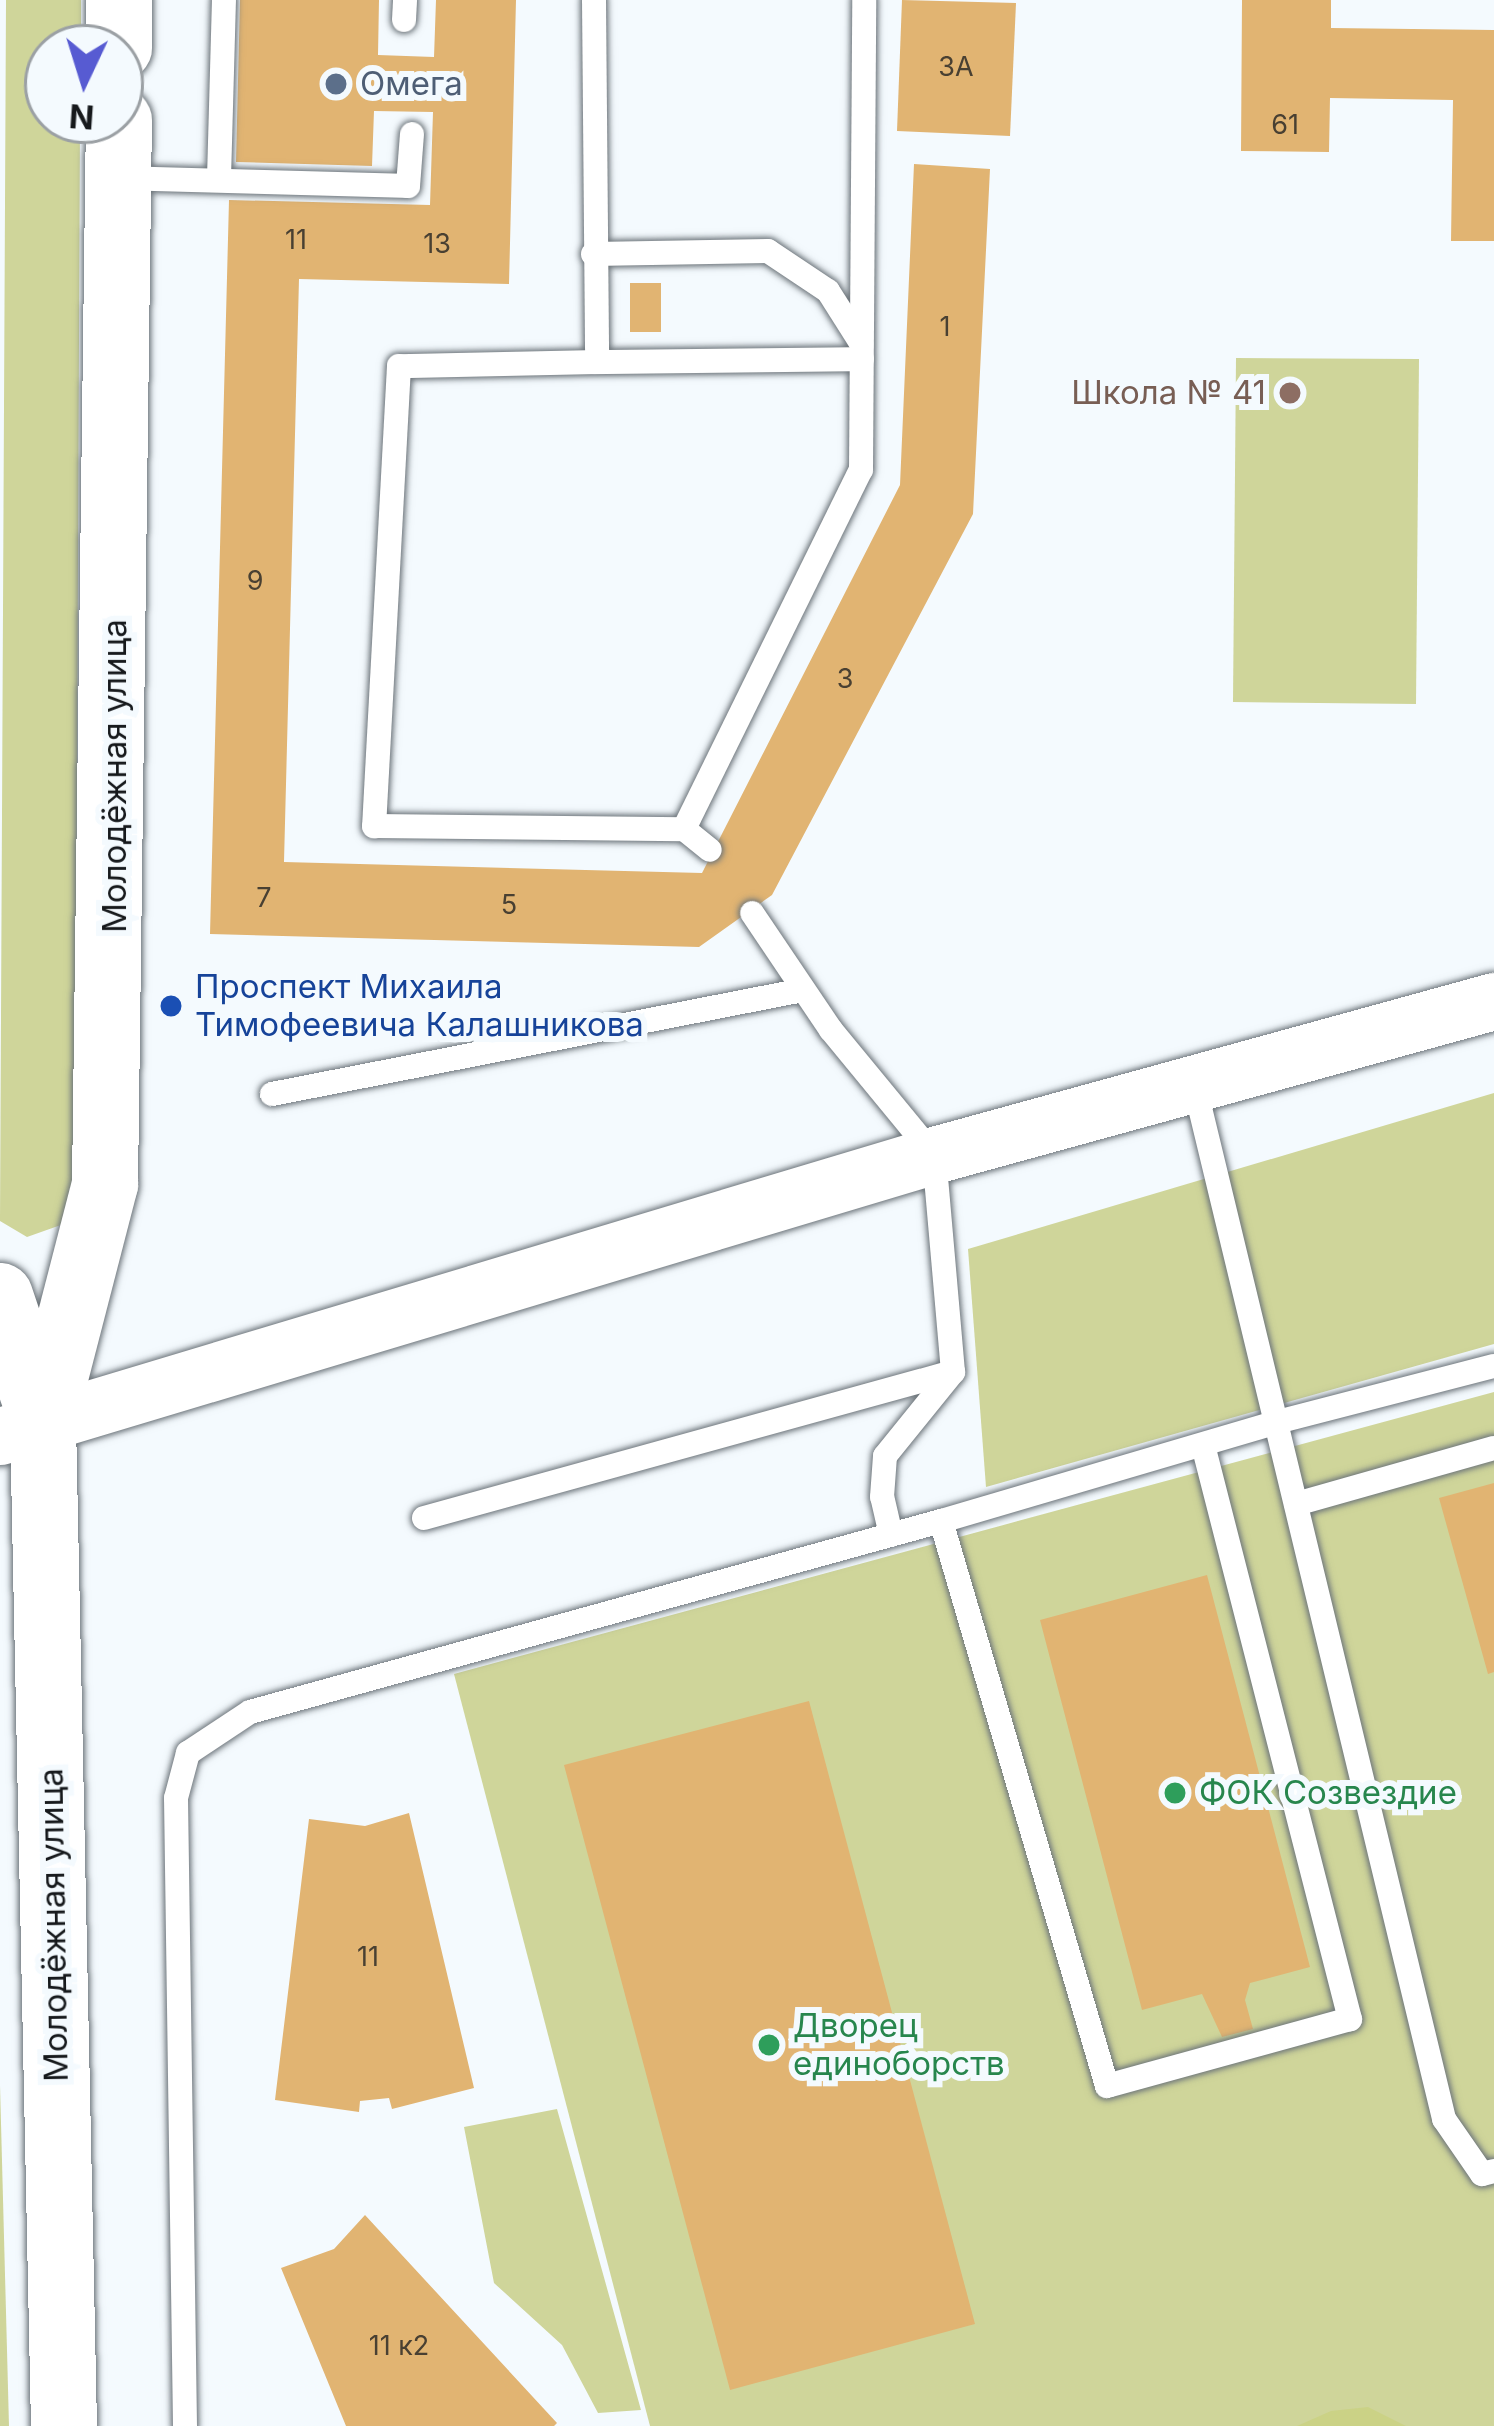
<!DOCTYPE html>
<html>
<head>
<meta charset="utf-8">
<style>
  body { margin:0 }
  #map { position:relative; width:1494px; height:2426px; overflow:hidden; background:#f4fafe; font-family:Inter,sans-serif }
  div>[style] { position:absolute }
  .green>* { inset:0; background:#cfd59a }
  .forest>* { inset:0; background:#cbd286 }
  .building>* { inset:0; background:#e1b472 }
  .roads { filter:drop-shadow(0 0 3px #6c747a) drop-shadow(0 0 3px #6c747a) }
  .service>* { height:24px; margin:-12px; padding:0 12px; transform-origin:12px; border-radius:12px; background:#fff }
  .tertiary>* { height:57px; margin:-28.5px; padding:0 28.5px; transform-origin:28.5px; border-radius:28.5px; background:#fff }
  .secondary>* { height:66px; margin:-33px; padding:0 33px; transform-origin:33px; border-radius:33px; background:#fff }
  .dots>* { width:33px; height:33px; translate:-50% -50%; box-sizing:border-box; border:6px solid #f4fafe; border-radius:50% }
  span { translate:-50% -50%; white-space:nowrap; text-align:center; line-height:1.15; -webkit-text-stroke:12px #f4fafe; paint-order:stroke }
  .number-label { font-size:27px; color:#494032 }
  .number-label span { -webkit-text-stroke-width:0 }
  .service-label { font-size:33px; color:#4e5e75 }
  .left { translate:0 -50%; text-align:left }
  .education-label { font-size:33px; color:#785e54 }
  .right { translate:-100% -50%; text-align:right }
  .street-label { font-size:33px; color:#16191c }
  .transit-label { font-size:33px; color:#164399 }
  .leisure-label { font-size:33px; color:#27864d }
  .north { position:absolute; left:24px; top:24px; width:120px; height:120px; box-sizing:border-box; background:#f4fafe; border:3px solid #9ba0a4; border-radius:50%; rotate:184deg; font-size:33px; font-weight:700; line-height:48px; text-align:center; color:#16191c }
  .north::after { content:''; display:block; margin:auto; width:42px; height:54px; background:#575bd2; clip-path:polygon(50% 0,100% 100%,50% 72%,0 100%) }
</style>
</head>
<body>
<div id="map">
  <div class="green">
    <i style="clip-path:polygon(6px 0,81px 0,81px 48px,48px 48px,48px 120px,80px 120px,75px 1220px,27px 1237px,0 1221px)"></i>
    <i style="clip-path:polygon(1236px 358px,1419px 359px,1416px 704px,1233px 702px)"></i>
    <i style="clip-path:polygon(1494px 1093px,1494px 1344px,986px 1487px,968px 1249px)"></i>
    <i style="clip-path:polygon(1494px 1392px,1494px 2426px,650px 2426px,454px 1674px)"></i>
    <i style="clip-path:polygon(0 2085px,9px 2426px,0 2426px)"></i>
    <i style="clip-path:polygon(557px 2109px,641px 2410px,598px 2413px,562px 2345px,494px 2283px,464px 2127px)"></i>
  </div>
  <div class="forest">
    <i style="clip-path:polygon(1368px 2407px,1406px 2426px,1297px 2426px,1331px 2411px)"></i>
  </div>
  <div class="building">
    <i style="clip-path:polygon(240px 0,379px 0,378px 55px,434px 57px,436px 0,516px 0,509px 284px,299px 279px,284px 862px,702px 873px,900px 485px,914px 164px,990px 169px,973px 514px,772px 895px,699px 947px,210px 934px,229px 200px,430px 205px,433px 112px,374px 111px,372px 166px,236px 162px)"></i>
    <i style="clip-path:polygon(902px 0,1016px 3px,1010px 136px,897px 131px)"></i>
    <i style="clip-path:polygon(1242px 0,1331px 0,1331px 28px,1494px 30px,1494px 241px,1451px 241px,1453px 100px,1330px 98px,1329px 152px,1241px 151px)"></i>
    <i style="clip-path:polygon(630px 283px,661px 283px,661px 332px,630px 332px)"></i>
    <i style="clip-path:polygon(1494px 1483px,1494px 1672px,1488px 1674px,1439px 1498px)"></i>
    <i style="clip-path:polygon(1207px 1575px,1310px 1967px,1250px 1983px,1245px 2000px,1253px 2029px,1222px 2037px,1202px 1994px,1142px 2010px,1040px 1620px)"></i>
    <i style="clip-path:polygon(809px 1701px,975px 2324px,730px 2390px,564px 1765px)"></i>
    <i style="clip-path:polygon(409px 1813px,474px 2088px,392px 2109px,389px 2098px,360px 2101px,359px 2112px,275px 2100px,309px 1819px,365px 1826px)"></i>
    <i style="clip-path:polygon(365px 2215px,557px 2423px,554px 2426px,346px 2426px,281px 2268px,334px 2249px)"></i>
  </div>
  <div class="roads">
    <div class="service">
      <i style="left:594px;top:0;width:362px;rotate:89.5deg"></i>
      <i style="left:597px;top:362px;width:198px;rotate:178.8deg"></i>
      <i style="left:399px;top:366px;width:461px;rotate:93.1deg"></i>
      <i style="left:374px;top:826px;width:310px;rotate:0.6deg"></i>
      <i style="left:684px;top:829px;width:33px;rotate:39deg"></i>
      <i style="left:404px;top:20px;width:20px;rotate:-87deg"></i>
      <i style="left:121px;top:178px;width:287px;rotate:1.6deg"></i>
      <i style="left:408px;top:186px;width:52px;rotate:-85.6deg"></i>
      <i style="left:219px;top:178px;width:178px;rotate:-88.4deg"></i>
      <i style="left:593px;top:254px;width:175px;rotate:-1deg"></i>
      <i style="left:768px;top:251px;width:72px;rotate:33.7deg"></i>
      <i style="left:828px;top:291px;width:62px;rotate:57.6deg"></i>
      <i style="left:597px;top:362px;width:265px;rotate:-0.6deg"></i>
      <i style="left:684px;top:829px;width:400px;rotate:-63.8deg"></i>
      <i style="left:861px;top:470px;width:470px;rotate:-89.6deg"></i>
      <i style="left:1194px;top:1083px;width:1066px;rotate:76.43deg"></i>
      <i style="left:1444px;top:2119px;width:67px;rotate:55.4deg"></i>
      <i style="left:1482px;top:2174px;width:12px;rotate:-14deg"></i>
      <i style="left:272px;top:1094px;width:541px;rotate:-11.08deg"></i>
      <i style="left:1203px;top:1445px;width:593px;rotate:75.64deg"></i>
      <i style="left:1350px;top:2019px;width:252px;rotate:164.6deg"></i>
      <i style="left:1107px;top:2086px;width:589px;rotate:-106.37deg"></i>
      <i style="left:941px;top:1521px;width:354px;rotate:-16.4deg"></i>
      <i style="left:1281px;top:1421px;width:220px;rotate:-14.5deg"></i>
      <i style="left:1296px;top:1504px;width:206px;rotate:-15.8deg"></i>
      <i style="left:424px;top:1518px;width:549px;rotate:-15.43deg"></i>
      <i style="left:953px;top:1372px;width:218px;rotate:-95deg"></i>
      <i style="left:934px;top:1155px;width:162px;rotate:-129.5deg"></i>
      <i style="left:831px;top:1030px;width:141px;rotate:-124deg"></i>
      <i style="left:891px;top:1535px;width:39px;rotate:-103deg"></i>
      <i style="left:882px;top:1497px;width:41px;rotate:-85.8deg"></i>
      <i style="left:885px;top:1456px;width:108px;rotate:-51deg"></i>
      <i style="left:185px;top:2426px;width:628px;rotate:-90.82deg"></i>
      <i style="left:176px;top:1798px;width:47px;rotate:-75.1deg"></i>
      <i style="left:188px;top:1753px;width:74px;rotate:-33.5deg"></i>
      <i style="left:250px;top:1712px;width:717px;rotate:-15.45deg"></i>
    </div>
    <div class="tertiary">
      <i style="left:0;top:1436px;width:975px;rotate:-16.74deg"></i>
      <i style="left:934px;top:1155px;width:581px;rotate:-15.38deg"></i>
    </div>
    <div class="secondary">
      <i style="left:119px;top:48px;width:48px;rotate:-90deg"></i>
      <i style="left:0;top:1296px;width:135px;rotate:71.4deg"></i>
      <i style="left:64px;top:2426px;width:1002px;rotate:-91.2deg"></i>
      <i style="left:43px;top:1424px;width:248px;rotate:-75.5deg"></i>
      <i style="left:105px;top:1184px;width:1064px;rotate:-89.25deg"></i>
    </div>
  </div>
  <div class="dots">
    <i style="left:336px;top:84px;background:#5c6f8a"></i>
    <i style="left:1290px;top:393px;background:#8d6e63"></i>
    <i style="left:171px;top:1006px;background:#1a4fb4"></i>
    <i style="left:1175px;top:1793px;background:#2e9e5b"></i>
    <i style="left:769px;top:2045px;background:#2e9e5b"></i>
  </div>
  <div class="number-label">
    <span style="left:956px;top:67px">3А</span>
    <span style="left:1285px;top:125px">61</span>
    <span style="left:296px;top:240px">11</span>
    <span style="left:437px;top:244px">13</span>
    <span style="left:945px;top:327px">1</span>
    <span style="left:255px;top:581px">9</span>
    <span style="left:845px;top:679px">3</span>
    <span style="left:264px;top:898px">7</span>
    <span style="left:509px;top:905px">5</span>
    <span style="left:368px;top:1957px">11</span>
    <span style="left:399px;top:2346px">11 к2</span>
  </div>
  <div class="service-label">
    <span class="left" style="left:360px;top:84px">Омега</span>
  </div>
  <div class="education-label">
    <span class="right" style="left:1266px;top:393px">Школа № 41</span>
  </div>
  <div class="street-label">
    <span style="left:115px;top:776px;rotate:-90deg">Молодёжная улица</span>
    <span style="left:54px;top:1925px;rotate:-91deg">Молодёжная улица</span>
  </div>
  <div class="transit-label">
    <span class="left" style="left:195px;top:1006px">Проспект Михаила<br>Тимофеевича Калашникова</span>
  </div>
  <div class="leisure-label">
    <span class="left" style="left:1199px;top:1793px">ФОК Созвездие</span>
    <span class="left" style="left:793px;top:2045px">Дворец<br>единоборств</span>
  </div>
  <div class="north">N</div>
</div>
</body>
</html>
